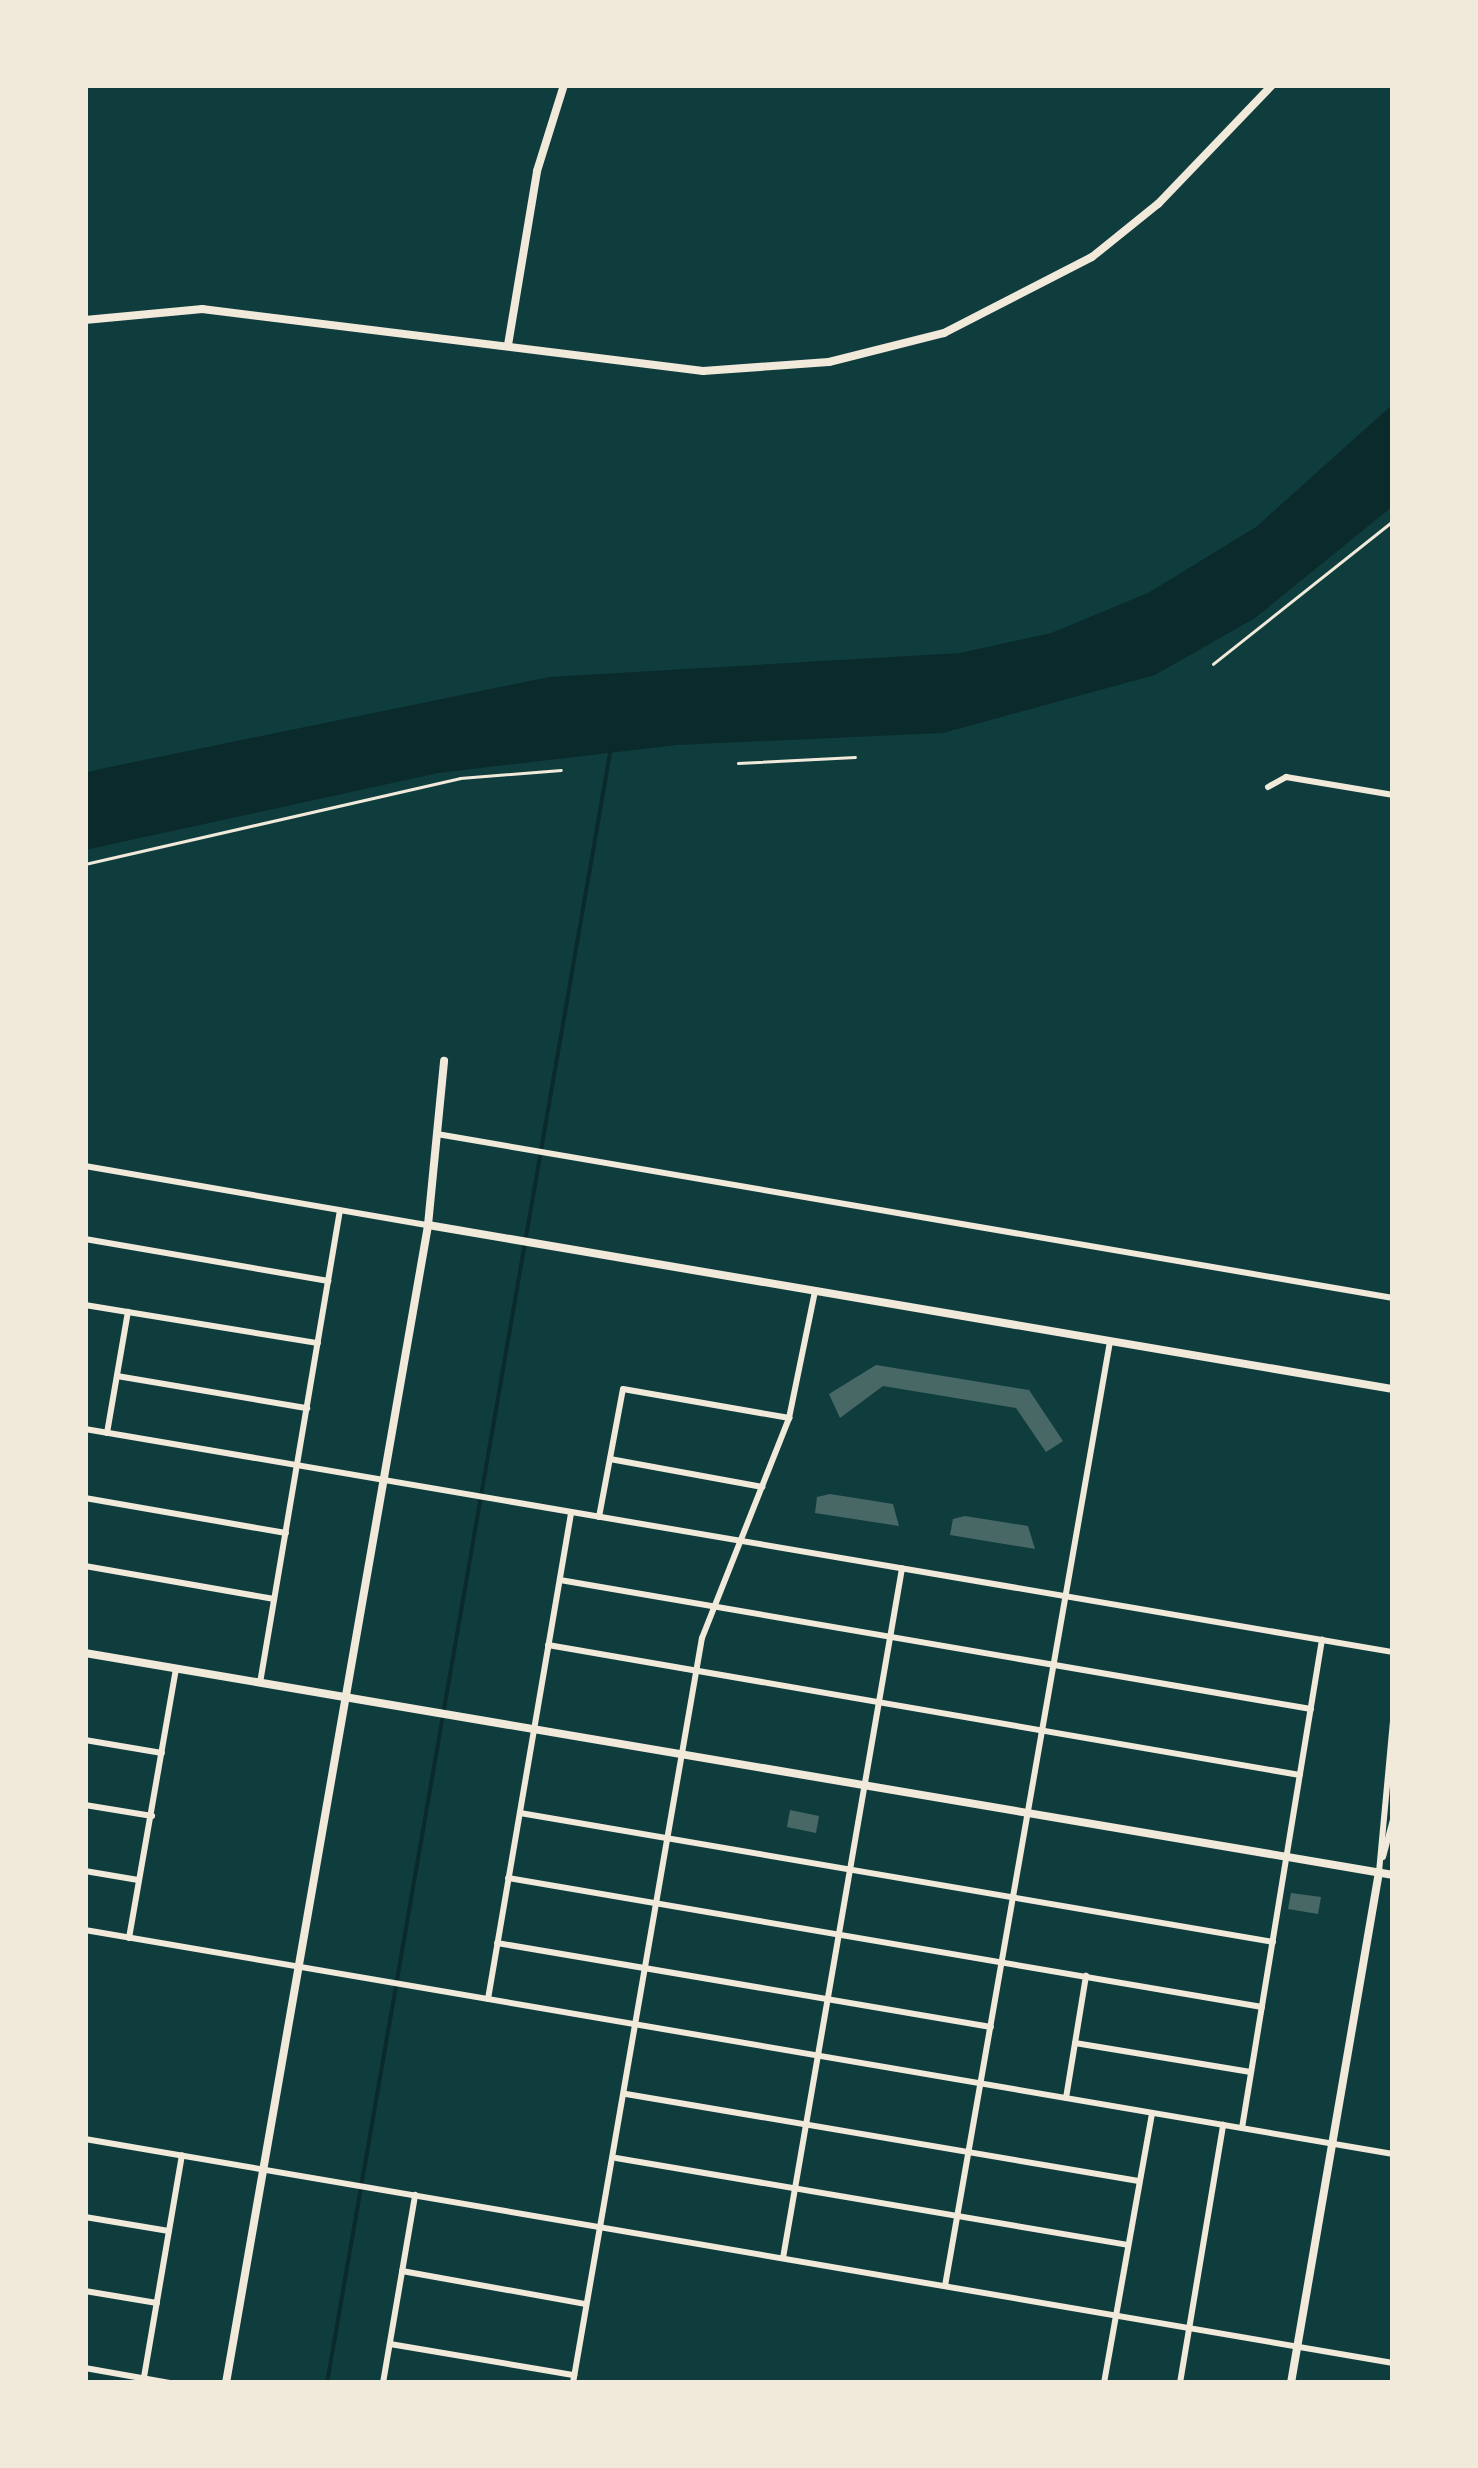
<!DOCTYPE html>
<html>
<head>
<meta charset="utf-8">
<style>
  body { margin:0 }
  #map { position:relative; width:1478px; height:2468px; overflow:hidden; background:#0f3d3e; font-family:Barlow,sans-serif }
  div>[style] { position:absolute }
  .water>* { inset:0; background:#0a2a2b }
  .stream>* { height:4px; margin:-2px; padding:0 2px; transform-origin:2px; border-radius:2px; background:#0a2a2b }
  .building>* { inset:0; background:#486865 }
  .path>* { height:2.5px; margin:-1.25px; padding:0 1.25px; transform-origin:1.25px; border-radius:1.25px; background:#f1e9da }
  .minor>* { height:6px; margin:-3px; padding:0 3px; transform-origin:3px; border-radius:3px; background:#f1e9da }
  .tertiary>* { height:8px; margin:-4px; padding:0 4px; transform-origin:4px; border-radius:4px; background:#f1e9da }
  span { translate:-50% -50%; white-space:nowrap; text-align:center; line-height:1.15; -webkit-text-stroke:10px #f1e9da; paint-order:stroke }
  .frame { position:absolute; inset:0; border:88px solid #f1e9da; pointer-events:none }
</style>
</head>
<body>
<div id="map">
  <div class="water">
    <i style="clip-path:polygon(1393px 404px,1393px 506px,1255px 618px,1155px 675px,943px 733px,677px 745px,438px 773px,85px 850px,85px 773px,100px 769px,549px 677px,960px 653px,1051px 633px,1148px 593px,1256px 527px)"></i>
  </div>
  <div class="stream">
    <i style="left:327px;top:2383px;width:1660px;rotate:-80.15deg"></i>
  </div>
  <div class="building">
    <i style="clip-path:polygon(876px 1365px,1029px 1390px,1063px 1441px,1046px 1452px,1016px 1408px,883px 1386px,840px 1418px,829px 1394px)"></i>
    <i style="clip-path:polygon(830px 1494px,893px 1504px,899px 1526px,815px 1513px,817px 1497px)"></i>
    <i style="clip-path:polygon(965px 1516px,1028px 1526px,1035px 1549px,950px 1535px,953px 1519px)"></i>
    <i style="clip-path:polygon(790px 1810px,819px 1816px,816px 1833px,787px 1827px)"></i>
    <i style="clip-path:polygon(1291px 1893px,1321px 1897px,1318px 1914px,1288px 1909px)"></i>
  </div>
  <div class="path">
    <i style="left:1213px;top:664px;width:230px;rotate:-38.5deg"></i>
    <i style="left:738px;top:763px;width:117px;rotate:-2.9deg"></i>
    <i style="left:85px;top:864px;width:385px;rotate:-12.9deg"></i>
    <i style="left:460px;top:778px;width:101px;rotate:-4.5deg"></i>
  </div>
  <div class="minor">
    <i style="left:1268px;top:787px;width:21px;rotate:-29deg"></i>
    <i style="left:1286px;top:777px;width:109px;rotate:9.5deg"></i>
    <i style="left:437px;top:1134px;width:970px;rotate:9.73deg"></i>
    <i style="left:85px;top:1166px;width:348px;rotate:9.8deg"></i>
    <i style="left:85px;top:1239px;width:247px;rotate:9.8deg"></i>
    <i style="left:85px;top:1305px;width:236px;rotate:9.3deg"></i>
    <i style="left:117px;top:1376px;width:193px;rotate:9.6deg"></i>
    <i style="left:85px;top:1429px;width:1327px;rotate:9.68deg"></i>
    <i style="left:107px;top:1433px;width:123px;rotate:-80.2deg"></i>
    <i style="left:610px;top:1459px;width:155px;rotate:10.4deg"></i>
    <i style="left:85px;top:1498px;width:204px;rotate:9.9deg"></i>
    <i style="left:599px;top:1517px;width:130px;rotate:-79.4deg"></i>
    <i style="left:623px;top:1389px;width:169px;rotate:9.9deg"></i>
    <i style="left:85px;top:1566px;width:192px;rotate:9.9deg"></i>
    <i style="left:560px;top:1580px;width:762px;rotate:9.75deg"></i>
    <i style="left:548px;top:1645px;width:763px;rotate:9.81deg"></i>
    <i style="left:260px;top:1683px;width:479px;rotate:-80.4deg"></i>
    <i style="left:85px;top:1740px;width:78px;rotate:9.6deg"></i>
    <i style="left:85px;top:1805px;width:68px;rotate:9.3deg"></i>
    <i style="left:520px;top:1813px;width:764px;rotate:9.72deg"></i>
    <i style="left:1383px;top:1857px;width:39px;rotate:-75deg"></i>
    <i style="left:85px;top:1871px;width:54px;rotate:9.6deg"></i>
    <i style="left:1379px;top:1872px;width:151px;rotate:-84.7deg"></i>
    <i style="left:508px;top:1878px;width:765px;rotate:9.71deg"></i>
    <i style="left:85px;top:1930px;width:1327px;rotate:9.72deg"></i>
    <i style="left:129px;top:1938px;width:273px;rotate:-80.1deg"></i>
    <i style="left:497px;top:1943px;width:501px;rotate:9.65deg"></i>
    <i style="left:488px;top:1999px;width:493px;rotate:-80.3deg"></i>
    <i style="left:1075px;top:2043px;width:178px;rotate:9.4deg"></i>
    <i style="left:626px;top:2094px;width:520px;rotate:9.63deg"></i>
    <i style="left:1066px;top:2098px;width:124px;rotate:-80.7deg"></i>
    <i style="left:1242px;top:2128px;width:495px;rotate:-80.7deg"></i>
    <i style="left:85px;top:2139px;width:1327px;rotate:9.72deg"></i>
    <i style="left:616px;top:2158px;width:519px;rotate:9.64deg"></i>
    <i style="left:85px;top:2217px;width:85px;rotate:9.5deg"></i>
    <i style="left:783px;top:2258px;width:700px;rotate:-80.21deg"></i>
    <i style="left:402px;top:2271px;width:187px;rotate:10.2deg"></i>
    <i style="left:945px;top:2286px;width:958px;rotate:-80.09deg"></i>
    <i style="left:85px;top:2291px;width:73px;rotate:9.5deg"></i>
    <i style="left:390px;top:2344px;width:187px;rotate:9.6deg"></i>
    <i style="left:85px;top:2368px;width:86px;rotate:10deg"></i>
    <i style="left:143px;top:2383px;width:231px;rotate:-80.3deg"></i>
    <i style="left:383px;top:2383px;width:191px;rotate:-80.3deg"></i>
    <i style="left:573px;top:2383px;width:756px;rotate:-80.18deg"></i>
    <i style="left:702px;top:1638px;width:237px;rotate:-68.4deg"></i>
    <i style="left:789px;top:1418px;width:130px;rotate:-78.4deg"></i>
    <i style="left:1104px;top:2383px;width:274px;rotate:-79.9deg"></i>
    <i style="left:1180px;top:2383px;width:262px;rotate:-80.5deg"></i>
  </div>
  <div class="tertiary">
    <i style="left:85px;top:320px;width:118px;rotate:-5.4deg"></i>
    <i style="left:202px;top:309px;width:505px;rotate:7.05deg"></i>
    <i style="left:703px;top:371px;width:126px;rotate:-4.1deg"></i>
    <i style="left:829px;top:362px;width:119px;rotate:-14.2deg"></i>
    <i style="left:944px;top:333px;width:166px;rotate:-27.2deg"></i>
    <i style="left:1092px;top:257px;width:85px;rotate:-38.8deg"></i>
    <i style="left:1158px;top:204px;width:165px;rotate:-46.2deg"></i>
    <i style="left:508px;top:345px;width:176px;rotate:-80.5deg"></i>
    <i style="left:537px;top:171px;width:90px;rotate:-72.6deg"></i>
    <i style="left:428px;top:1225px;width:979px;rotate:9.65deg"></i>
    <i style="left:85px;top:1653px;width:1327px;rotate:9.63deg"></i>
    <i style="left:226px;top:2383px;width:1175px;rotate:-80.1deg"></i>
    <i style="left:428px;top:1225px;width:165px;rotate:-84.4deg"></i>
    <i style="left:1291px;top:2383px;width:519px;rotate:-80.23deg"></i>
  </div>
  <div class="frame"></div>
</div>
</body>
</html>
